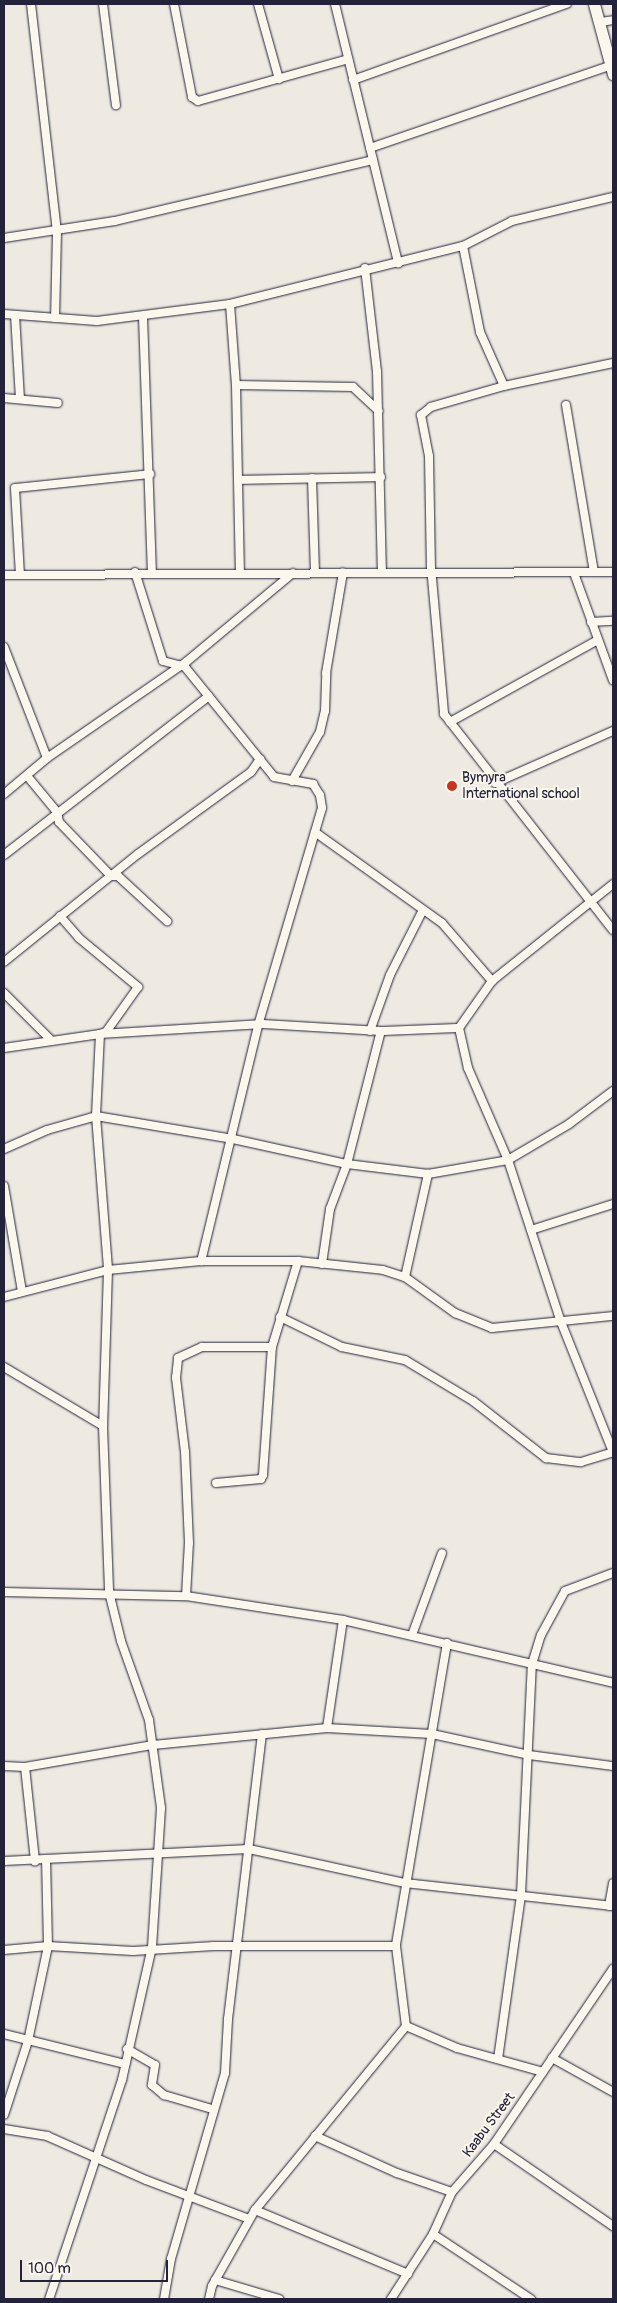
<!DOCTYPE html>
<html>
<head>
<meta charset="utf-8">
<style>
  body { margin:0 }
  #map { position:relative; width:617px; height:2303px; overflow:hidden; background:#eeeae2; font-family:Pangolin,sans-serif }
  div>[style] { position:absolute }
  .roads { filter:drop-shadow(0 0 1px #22223b) drop-shadow(0 0 1px #22223b) }
  .street>* { height:8px; margin:-4px; padding:0 4px; transform-origin:4px; border-radius:4px; background:#fbf7ec }
  .secondary>* { height:11px; margin:-5.5px; padding:0 5.5px; transform-origin:5.5px; border-radius:5.5px; background:#fbf7ec }
  .dots>* { width:14px; height:14px; translate:-50% -50%; box-sizing:border-box; border:2px solid #fbf7ec; border-radius:50% }
  span { translate:-50% -50%; white-space:nowrap; text-align:center; line-height:1.15; -webkit-text-stroke:4px #fbf7ec; paint-order:stroke }
  .poi-label { font-size:14px; color:#22223b }
  .left { translate:0 -50%; text-align:left }
  .street-label { font-size:14px; color:#22223b }
  .frame { position:absolute; inset:0; border:5px solid #22223b; pointer-events:none }
  .scale { position:absolute; left:20px; top:2260px; width:148px; height:22px; box-sizing:border-box; border:2px solid #22223b; border-top:0; padding-left:6px; font-size:15px; line-height:18px; white-space:nowrap; color:#22223b; -webkit-text-stroke:4px #fbf7ec; paint-order:stroke }
</style>
</head>
<body>
<div id="map">
  <div class="roads">
    <div class="street">
      <i style="left:31px;top:4px;width:229px;rotate:83.5deg"></i>
      <i style="left:57px;top:232px;width:86px;rotate:91.3deg"></i>
      <i style="left:103px;top:4px;width:102px;rotate:82.7deg"></i>
      <i style="left:174px;top:4px;width:95px;rotate:79deg"></i>
      <i style="left:192px;top:97px;width:7px;rotate:34deg"></i>
      <i style="left:198px;top:101px;width:156px;rotate:-15.6deg"></i>
      <i style="left:258px;top:4px;width:78px;rotate:74.4deg"></i>
      <i style="left:335px;top:4px;width:267px;rotate:76.3deg"></i>
      <i style="left:601px;top:22px;width:12px;rotate:-9deg"></i>
      <i style="left:353px;top:80px;width:227px;rotate:-19.6deg"></i>
      <i style="left:370px;top:148px;width:256px;rotate:-18.9deg"></i>
      <i style="left:4px;top:238px;width:112px;rotate:-8.7deg"></i>
      <i style="left:115px;top:221px;width:265px;rotate:-13.3deg"></i>
      <i style="left:463px;top:246px;width:88px;rotate:78.8deg"></i>
      <i style="left:480px;top:332px;width:59px;rotate:66deg"></i>
      <i style="left:365px;top:268px;width:104px;rotate:83.4deg"></i>
      <i style="left:377px;top:371px;width:202px;rotate:88.6deg"></i>
      <i style="left:230px;top:304px;width:81px;rotate:85.8deg"></i>
      <i style="left:236px;top:385px;width:189px;rotate:88.8deg"></i>
      <i style="left:4px;top:314px;width:93px;rotate:4.3deg"></i>
      <i style="left:97px;top:321px;width:134px;rotate:-7.3deg"></i>
      <i style="left:230px;top:304px;width:240px;rotate:-14deg"></i>
      <i style="left:463px;top:246px;width:55px;rotate:-27deg"></i>
      <i style="left:512px;top:221px;width:104px;rotate:-13.4deg"></i>
      <i style="left:15px;top:315px;width:84px;rotate:86.6deg"></i>
      <i style="left:143px;top:317px;width:255px;rotate:88deg"></i>
      <i style="left:613px;top:363px;width:111px;rotate:168.1deg"></i>
      <i style="left:504px;top:386px;width:76px;rotate:164deg"></i>
      <i style="left:431px;top:407px;width:13px;rotate:141deg"></i>
      <i style="left:421px;top:415px;width:42px;rotate:79deg"></i>
      <i style="left:429px;top:456px;width:111px;rotate:89deg"></i>
      <i style="left:431px;top:567px;width:148px;rotate:84.9deg"></i>
      <i style="left:444px;top:714px;width:274px;rotate:52deg"></i>
      <i style="left:236px;top:385px;width:117px;rotate:1deg"></i>
      <i style="left:353px;top:387px;width:35px;rotate:43deg"></i>
      <i style="left:4px;top:398px;width:54px;rotate:5.3deg"></i>
      <i style="left:566px;top:405px;width:169px;rotate:80.5deg"></i>
      <i style="left:312px;top:478px;width:95px;rotate:88.2deg"></i>
      <i style="left:239px;top:480px;width:142px;rotate:-1.2deg"></i>
      <i style="left:135px;top:572px;width:93px;rotate:72.5deg"></i>
      <i style="left:163px;top:661px;width:23px;rotate:15deg"></i>
      <i style="left:185px;top:667px;width:141px;rotate:51deg"></i>
      <i style="left:274px;top:777px;width:40px;rotate:10deg"></i>
      <i style="left:313px;top:784px;width:13px;rotate:58deg"></i>
      <i style="left:320px;top:795px;width:13px;rotate:81deg"></i>
      <i style="left:322px;top:808px;width:227px;rotate:106.4deg"></i>
      <i style="left:258px;top:1026px;width:242px;rotate:103.6deg"></i>
      <i style="left:574px;top:573px;width:114px;rotate:70deg"></i>
      <i style="left:4px;top:575px;width:609px;rotate:-0.28deg"></i>
      <i style="left:20px;top:575px;width:87px;rotate:-93.3deg"></i>
      <i style="left:15px;top:488px;width:136px;rotate:-5.9deg"></i>
      <i style="left:591px;top:622px;width:22px;rotate:-3deg"></i>
      <i style="left:4px;top:647px;width:119px;rotate:68.8deg"></i>
      <i style="left:450px;top:722px;width:169px;rotate:-29deg"></i>
      <i style="left:28px;top:777px;width:45px;rotate:50.4deg"></i>
      <i style="left:57px;top:812px;width:10px;rotate:79deg"></i>
      <i style="left:59px;top:822px;width:75px;rotate:46.1deg"></i>
      <i style="left:111px;top:876px;width:7px"></i>
      <i style="left:118px;top:876px;width:67px;rotate:42.6deg"></i>
      <i style="left:292px;top:781px;width:56px;rotate:-60.3deg"></i>
      <i style="left:320px;top:732px;width:22px;rotate:-77deg"></i>
      <i style="left:325px;top:711px;width:38px;rotate:-88deg"></i>
      <i style="left:326px;top:673px;width:102px;rotate:-80.4deg"></i>
      <i style="left:495px;top:783px;width:129px;rotate:-23.8deg"></i>
      <i style="left:4px;top:794px;width:56px;rotate:-39.9deg"></i>
      <i style="left:47px;top:758px;width:169px;rotate:-34.6deg"></i>
      <i style="left:186px;top:662px;width:139px;rotate:-39.8deg"></i>
      <i style="left:315px;top:832px;width:156px;rotate:35.6deg"></i>
      <i style="left:442px;top:923px;width:77px;rotate:49.2deg"></i>
      <i style="left:4px;top:855px;width:259px;rotate:-37.8deg"></i>
      <i style="left:613px;top:884px;width:155px;rotate:141.3deg"></i>
      <i style="left:492px;top:981px;width:57px;rotate:125.1deg"></i>
      <i style="left:459px;top:1028px;width:41px;rotate:77.3deg"></i>
      <i style="left:468px;top:1068px;width:100px;rotate:66.5deg"></i>
      <i style="left:508px;top:1160px;width:170px;rotate:71.9deg"></i>
      <i style="left:561px;top:1322px;width:140px;rotate:68.2deg"></i>
      <i style="left:60px;top:916px;width:29px;rotate:49deg"></i>
      <i style="left:79px;top:938px;width:77px;rotate:39.7deg"></i>
      <i style="left:138px;top:987px;width:55px;rotate:125.4deg"></i>
      <i style="left:106px;top:1032px;width:6px;rotate:162deg"></i>
      <i style="left:100px;top:1034px;width:82px;rotate:92.8deg"></i>
      <i style="left:96px;top:1116px;width:139px;rotate:9.5deg"></i>
      <i style="left:233px;top:1139px;width:117px;rotate:12.4deg"></i>
      <i style="left:347px;top:1164px;width:82px;rotate:7deg"></i>
      <i style="left:428px;top:1174px;width:81px;rotate:-9.9deg"></i>
      <i style="left:508px;top:1160px;width:71px;rotate:-30.5deg"></i>
      <i style="left:569px;top:1124px;width:55px;rotate:-36.9deg"></i>
      <i style="left:4px;top:962px;width:172px;rotate:-38.9deg"></i>
      <i style="left:138px;top:854px;width:140px;rotate:-36deg"></i>
      <i style="left:251px;top:772px;width:16px;rotate:-55deg"></i>
      <i style="left:4px;top:993px;width:65px;rotate:45deg"></i>
      <i style="left:370px;top:1031px;width:59px;rotate:-70.3deg"></i>
      <i style="left:390px;top:975px;width:73px;rotate:-63.1deg"></i>
      <i style="left:4px;top:1048px;width:97px;rotate:-8.3deg"></i>
      <i style="left:100px;top:1034px;width:163px;rotate:-3.5deg"></i>
      <i style="left:263px;top:1024px;width:118px;rotate:3.4deg"></i>
      <i style="left:4px;top:1149px;width:47px;rotate:-23.8deg"></i>
      <i style="left:47px;top:1130px;width:51px;rotate:-15.9deg"></i>
      <i style="left:96px;top:1116px;width:154px;rotate:85.5deg"></i>
      <i style="left:108px;top:1270px;width:156px;rotate:91.8deg"></i>
      <i style="left:103px;top:1426px;width:166px;rotate:87.9deg"></i>
      <i style="left:109px;top:1592px;width:50px;rotate:76.2deg"></i>
      <i style="left:121px;top:1641px;width:84px;rotate:70.5deg"></i>
      <i style="left:149px;top:1720px;width:89px;rotate:82.2deg"></i>
      <i style="left:161px;top:1808px;width:139px;rotate:93.7deg"></i>
      <i style="left:152px;top:1947px;width:136px;rotate:102.7deg"></i>
      <i style="left:122px;top:2080px;width:231px;rotate:108.4deg"></i>
      <i style="left:4px;top:1186px;width:107px;rotate:80.3deg"></i>
      <i style="left:531px;top:1230px;width:86px;rotate:-17.6deg"></i>
      <i style="left:322px;top:1264px;width:56px;rotate:-81.7deg"></i>
      <i style="left:330px;top:1209px;width:48px;rotate:-69.3deg"></i>
      <i style="left:347px;top:1164px;width:137px;rotate:-75.7deg"></i>
      <i style="left:381px;top:1031px;width:78px;rotate:-2.2deg"></i>
      <i style="left:405px;top:1277px;width:106px;rotate:-77.4deg"></i>
      <i style="left:4px;top:1297px;width:107px;rotate:-14.6deg"></i>
      <i style="left:108px;top:1270px;width:93px;rotate:-5.5deg"></i>
      <i style="left:201px;top:1261px;width:97px"></i>
      <i style="left:298px;top:1261px;width:85px;rotate:6deg"></i>
      <i style="left:383px;top:1270px;width:23px;rotate:18deg"></i>
      <i style="left:405px;top:1277px;width:62px;rotate:35.8deg"></i>
      <i style="left:455px;top:1313px;width:40px;rotate:22deg"></i>
      <i style="left:492px;top:1328px;width:122px;rotate:-5.7deg"></i>
      <i style="left:280px;top:1317px;width:69px;rotate:25.8deg"></i>
      <i style="left:342px;top:1347px;width:64px;rotate:11.7deg"></i>
      <i style="left:405px;top:1360px;width:79px;rotate:31.1deg"></i>
      <i style="left:473px;top:1401px;width:93px;rotate:38deg"></i>
      <i style="left:546px;top:1458px;width:35px;rotate:7deg"></i>
      <i style="left:581px;top:1462px;width:34px;rotate:-17deg"></i>
      <i style="left:4px;top:1367px;width:115px;rotate:30.8deg"></i>
      <i style="left:216px;top:1483px;width:45px;rotate:-5.1deg"></i>
      <i style="left:261px;top:1479px;width:4px;rotate:-63deg"></i>
      <i style="left:263px;top:1475px;width:128px;rotate:-86deg"></i>
      <i style="left:272px;top:1347px;width:90px;rotate:-73.2deg"></i>
      <i style="left:4px;top:1592px;width:182px;rotate:1.3deg"></i>
      <i style="left:186px;top:1596px;width:159px;rotate:8.7deg"></i>
      <i style="left:343px;top:1620px;width:277px;rotate:13.1deg"></i>
      <i style="left:186px;top:1596px;width:53px;rotate:-86.8deg"></i>
      <i style="left:189px;top:1543px;width:91px;rotate:-92.5deg"></i>
      <i style="left:185px;top:1452px;width:75px;rotate:-96.9deg"></i>
      <i style="left:176px;top:1378px;width:20px;rotate:-84deg"></i>
      <i style="left:178px;top:1358px;width:26px;rotate:-25deg"></i>
      <i style="left:202px;top:1347px;width:70px"></i>
      <i style="left:412px;top:1635px;width:87px;rotate:-69.9deg"></i>
      <i style="left:447px;top:1643px;width:307px;rotate:99.6deg"></i>
      <i style="left:396px;top:1946px;width:81px;rotate:82.9deg"></i>
      <i style="left:406px;top:2026px;width:56px;rotate:23.3deg"></i>
      <i style="left:457px;top:2048px;width:89px;rotate:15.6deg"></i>
      <i style="left:327px;top:1728px;width:109px;rotate:-81.6deg"></i>
      <i style="left:4px;top:1766px;width:21px;rotate:3deg"></i>
      <i style="left:25px;top:1767px;width:130px;rotate:-9.8deg"></i>
      <i style="left:153px;top:1745px;width:175px;rotate:-5.6deg"></i>
      <i style="left:327px;top:1728px;width:105px;rotate:3.3deg"></i>
      <i style="left:432px;top:1734px;width:99px;rotate:12.2deg"></i>
      <i style="left:529px;top:1755px;width:85px;rotate:7.5deg"></i>
      <i style="left:25px;top:1767px;width:95px;rotate:83.9deg"></i>
      <i style="left:4px;top:1861px;width:245px;rotate:-2.8deg"></i>
      <i style="left:249px;top:1849px;width:160px;rotate:12.3deg"></i>
      <i style="left:405px;top:1883px;width:209px;rotate:6.3deg"></i>
      <i style="left:609px;top:1906px;width:23px;rotate:-80deg"></i>
      <i style="left:4px;top:1950px;width:44px;rotate:-5.2deg"></i>
      <i style="left:48px;top:1946px;width:85px;rotate:3.4deg"></i>
      <i style="left:133px;top:1951px;width:81px;rotate:-3.5deg"></i>
      <i style="left:214px;top:1946px;width:182px"></i>
      <i style="left:4px;top:2034px;width:125px;rotate:13.9deg"></i>
      <i style="left:127px;top:2049px;width:32px;rotate:30deg"></i>
      <i style="left:155px;top:2065px;width:20px;rotate:99deg"></i>
      <i style="left:152px;top:2085px;width:16px;rotate:40deg"></i>
      <i style="left:164px;top:2095px;width:50px;rotate:16.3deg"></i>
      <i style="left:552px;top:2058px;width:70px;rotate:29.1deg"></i>
      <i style="left:498px;top:2059px;width:166px;rotate:-82deg"></i>
      <i style="left:521px;top:1895px;width:231px;rotate:-87.3deg"></i>
      <i style="left:532px;top:1664px;width:30px;rotate:-73deg"></i>
      <i style="left:541px;top:1635px;width:50px;rotate:-61.4deg"></i>
      <i style="left:565px;top:1591px;width:51px;rotate:-20.6deg"></i>
      <i style="left:4px;top:2115px;width:78px;rotate:-72deg"></i>
      <i style="left:28px;top:2041px;width:97px;rotate:-78.1deg"></i>
      <i style="left:48px;top:1946px;width:85px;rotate:-91.3deg"></i>
      <i style="left:4px;top:2129px;width:44px;rotate:9.2deg"></i>
      <i style="left:47px;top:2136px;width:108px;rotate:24deg"></i>
      <i style="left:146px;top:2180px;width:110px;rotate:20.7deg"></i>
      <i style="left:315px;top:2136px;width:90px;rotate:24.3deg"></i>
      <i style="left:397px;top:2173px;width:58px;rotate:19.1deg"></i>
      <i style="left:494px;top:2144px;width:145px;rotate:34.6deg"></i>
      <i style="left:255px;top:2210px;width:166px;rotate:22.7deg"></i>
      <i style="left:433px;top:2234px;width:118px;rotate:33.6deg"></i>
      <i style="left:215px;top:2280px;width:67px;rotate:16.5deg"></i>
      <i style="left:164px;top:2299px;width:41px;rotate:-80.1deg"></i>
      <i style="left:171px;top:2259px;width:194px;rotate:-73.8deg"></i>
      <i style="left:225px;top:2073px;width:54px;rotate:-86.8deg"></i>
      <i style="left:228px;top:2019px;width:287px;rotate:-83.2deg"></i>
      <i style="left:209px;top:2299px;width:13px;rotate:-77deg"></i>
      <i style="left:212px;top:2286px;width:87px;rotate:-60.5deg"></i>
      <i style="left:255px;top:2210px;width:238px;rotate:-50.6deg"></i>
      <i style="left:391px;top:2299px;width:77px;rotate:-57.1deg"></i>
      <i style="left:433px;top:2234px;width:46px;rotate:-65.7deg"></i>
      <i style="left:452px;top:2192px;width:64px;rotate:-48.8deg"></i>
      <i style="left:494px;top:2144px;width:212px;rotate:-55.8deg"></i>
    </div>
    <div class="secondary">
      <i style="left:594px;top:4px;width:73px;rotate:74.8deg"></i>
    </div>
  </div>
  <div class="dots">
    <i style="left:452px;top:786px;background:#c8321e"></i>
  </div>
  <div class="poi-label">
    <span class="left" style="left:462px;top:786px">Bymyra<br>International school</span>
  </div>
  <div class="street-label">
    <span style="left:489px;top:2125px;rotate:-53deg">Kaabu Street</span>
  </div>
  <div class="frame"></div>
  <div class="scale">100 m</div>
</div>
</body>
</html>
